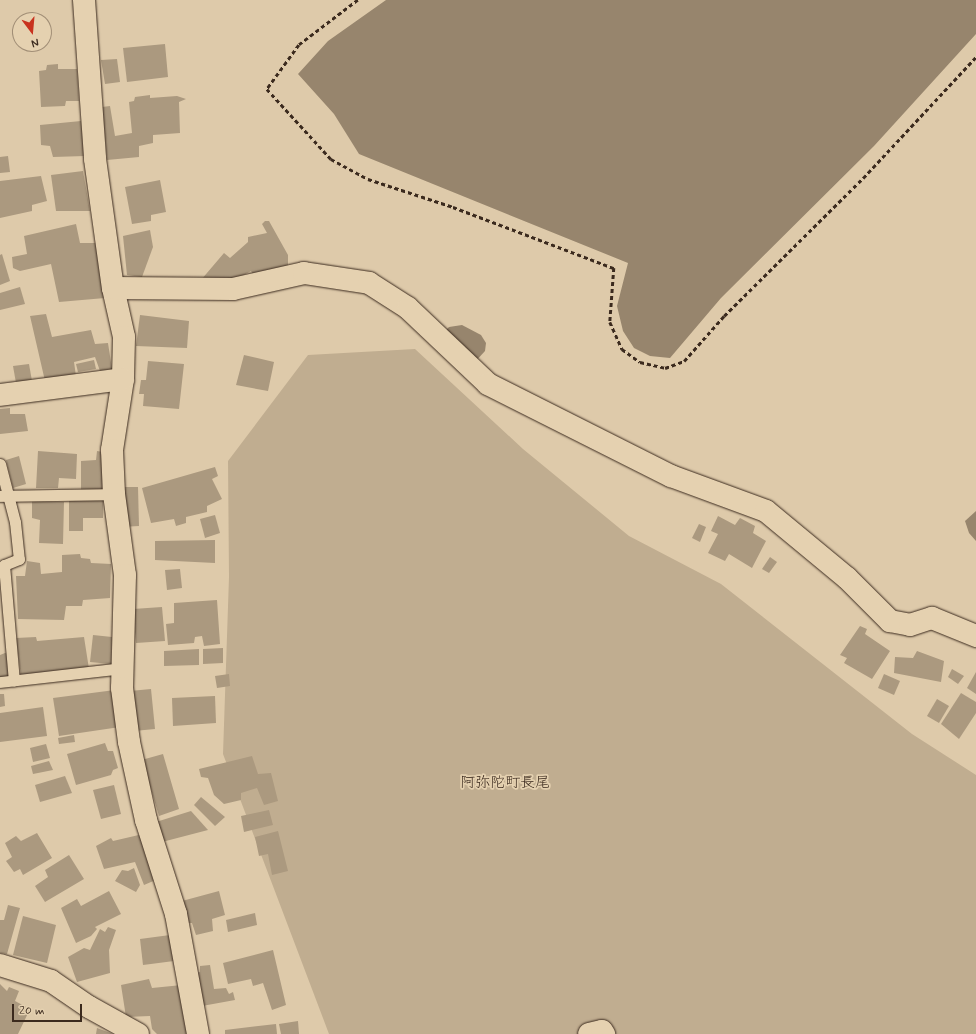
<!DOCTYPE html>
<html>
<head>
<meta charset="utf-8">
<style>
  body { margin:0 }
  #map { position:relative; width:976px; height:1034px; overflow:hidden; background:#decaaa; font-family:Mynerve,"Klee One",sans-serif }
  div>[style] { position:absolute }
  .green>* { inset:0; background:#c0ad90 }
  .water>* { inset:0; background:#97856d }
  .building>* { inset:0; background:#ab997f }
  .path>* { height:2.5px; margin-top:-1.25px; transform-origin:0; background:repeating-linear-gradient(90deg,#3b2a1e 0 4px,transparent 0 7px) }
  .roads { filter:drop-shadow(0 0 1px #3b2a1e) drop-shadow(0 0 1px #3b2a1e) }
  .service>* { height:11px; margin:-5.5px; padding:0 5.5px; transform-origin:5.5px; border-radius:5.5px; background:#e5d1b0 }
  .minor>* { height:22px; margin:-11px; padding:0 11px; transform-origin:11px; border-radius:11px; background:#e5d1b0 }
  span { translate:-50% -50%; white-space:nowrap; text-align:center; line-height:1.15; -webkit-text-stroke:3.5px #e5d1b0; paint-order:stroke }
  .neighbourhood-label { font-size:15px; color:#3b2a1e }
  .north { position:absolute; left:12px; top:12px; width:40px; height:40px; box-sizing:border-box; background:#e5d1b0; border:1px solid #a18e76; border-radius:50%; rotate:164deg; font-size:11px; font-weight:700; line-height:16px; text-align:center; color:#3b2a1e }
  .north::after { content:''; display:block; margin:auto; width:14px; height:18px; background:#c8321e; clip-path:polygon(50% 0,100% 100%,50% 72%,0 100%) }
  .scale { position:absolute; left:12px; top:1004px; width:70px; height:18px; box-sizing:border-box; border:2px solid #3b2a1e; border-top:0; padding-left:5px; font-size:12px; line-height:14px; white-space:nowrap; color:#3b2a1e; -webkit-text-stroke:3px #e5d1b0; paint-order:stroke }
</style>
</head>
<body>
<div id="map">
  <div class="green">
    <i style="clip-path:polygon(415px 349px,523px 449px,629px 536px,721px 584px,912px 734px,976px 775px,976px 1034px,329px 1034px,223px 754px,229px 577px,228px 461px,308px 355px)"></i>
  </div>
  <div class="water">
    <i style="clip-path:polygon(386px 0,976px 0,976px 34px,874px 146px,721px 298px,670px 358px,650px 356px,634px 348px,623px 331px,617px 306px,628px 263px,359px 154px,334px 114px,298px 74px,328px 41px)"></i>
    <i style="clip-path:polygon(462px 325px,481px 335px,486px 343px,485px 351px,474px 363px,445px 331px,449px 327px)"></i>
    <i style="clip-path:polygon(976px 511px,976px 541px,969px 533px,965px 521px)"></i>
  </div>
  <div class="building">
    <i style="clip-path:polygon(165px 44px,168px 77px,127px 82px,123px 48px)"></i>
    <i style="clip-path:polygon(117px 59px,120px 82px,105px 84px,101px 60px)"></i>
    <i style="clip-path:polygon(58px 64px,58px 69px,77px 69px,79px 101px,66px 101px,65px 106px,41px 107px,39px 71px,46px 70px,47px 65px)"></i>
    <i style="clip-path:polygon(150px 95px,150px 98px,177px 96px,186px 99px,179px 102px,180px 133px,153px 135px,153px 143px,139px 146px,139px 157px,107px 160px,102px 107px,110px 106px,115px 136px,132px 133px,129px 102px,134px 101px,135px 97px)"></i>
    <i style="clip-path:polygon(81px 121px,85px 156px,53px 157px,50px 146px,41px 145px,40px 125px)"></i>
    <i style="clip-path:polygon(8px 156px,10px 172px,0 173px,0 157px)"></i>
    <i style="clip-path:polygon(83px 171px,90px 211px,56px 211px,51px 175px)"></i>
    <i style="clip-path:polygon(41px 176px,47px 201px,32px 205px,32px 211px,0 218px,0 181px)"></i>
    <i style="clip-path:polygon(160px 180px,166px 212px,151px 215px,151px 221px,132px 224px,125px 187px)"></i>
    <i style="clip-path:polygon(265px 221px,269px 221px,288px 255px,288px 270px,255px 278px,251px 271px,233px 281px,201px 280px,224px 253px,230px 258px,248px 242px,248px 237px,267px 233px,262px 224px)"></i>
    <i style="clip-path:polygon(76px 224px,80px 243px,97px 243px,105px 298px,59px 302px,51px 264px,20px 271px,13px 268px,12px 257px,27px 254px,24px 236px)"></i>
    <i style="clip-path:polygon(150px 230px,153px 247px,142px 277px,127px 275px,123px 236px)"></i>
    <i style="clip-path:polygon(2px 254px,10px 281px,0 285px,0 255px)"></i>
    <i style="clip-path:polygon(20px 287px,25px 304px,0 310px,0 293px)"></i>
    <i style="clip-path:polygon(46px 314px,52px 337px,91px 330px,95px 344px,108px 343px,112px 369px,100px 371px,95px 357px,74px 362px,76px 376px,45px 381px,30px 316px)"></i>
    <i style="clip-path:polygon(140px 315px,189px 321px,187px 348px,136px 346px)"></i>
    <i style="clip-path:polygon(244px 355px,274px 362px,268px 391px,236px 385px)"></i>
    <i style="clip-path:polygon(94px 360px,96px 369px,78px 372px,76px 364px)"></i>
    <i style="clip-path:polygon(148px 361px,184px 364px,179px 409px,143px 406px,144px 394px,139px 394px,141px 380px,146px 380px)"></i>
    <i style="clip-path:polygon(29px 364px,32px 381px,16px 383px,13px 366px)"></i>
    <i style="clip-path:polygon(10px 408px,10px 414px,25px 414px,28px 431px,0 434px,0 409px)"></i>
    <i style="clip-path:polygon(38px 451px,77px 454px,76px 479px,59px 478px,58px 488px,36px 488px)"></i>
    <i style="clip-path:polygon(97px 451px,103px 452px,102px 490px,81px 490px,81px 461px,96px 460px)"></i>
    <i style="clip-path:polygon(19px 456px,26px 484px,13px 488px,6px 460px)"></i>
    <i style="clip-path:polygon(215px 467px,218px 476px,212px 479px,222px 499px,207px 506px,207px 512px,186px 517px,186px 523px,176px 526px,174px 519px,151px 523px,142px 488px)"></i>
    <i style="clip-path:polygon(120px 487px,138px 487px,139px 526px,121px 527px)"></i>
    <i style="clip-path:polygon(32px 501px,64px 502px,63px 544px,39px 543px,40px 520px,32px 518px)"></i>
    <i style="clip-path:polygon(69px 501px,103px 501px,103px 518px,83px 518px,83px 531px,69px 531px)"></i>
    <i style="clip-path:polygon(215px 515px,220px 533px,205px 538px,200px 519px)"></i>
    <i style="clip-path:polygon(718px 516px,735px 525px,740px 518px,755px 526px,753px 533px,766px 541px,752px 568px,729px 554px,725px 561px,708px 553px,718px 534px,711px 531px)"></i>
    <i style="clip-path:polygon(699px 524px,706px 527px,700px 542px,692px 538px)"></i>
    <i style="clip-path:polygon(215px 540px,215px 563px,155px 560px,155px 541px)"></i>
    <i style="clip-path:polygon(80px 554px,81px 558px,90px 559px,91px 563px,111px 564px,110px 598px,83px 600px,82px 606px,66px 606px,64px 620px,18px 619px,16px 576px,25px 576px,27px 561px,40px 563px,41px 574px,62px 572px,62px 555px)"></i>
    <i style="clip-path:polygon(770px 557px,777px 562px,769px 573px,762px 569px)"></i>
    <i style="clip-path:polygon(180px 569px,182px 588px,167px 590px,165px 570px)"></i>
    <i style="clip-path:polygon(217px 600px,220px 644px,204px 646px,202px 636px,195px 637px,194px 643px,168px 645px,166px 624px,174px 623px,174px 603px)"></i>
    <i style="clip-path:polygon(162px 607px,165px 641px,136px 643px,133px 609px)"></i>
    <i style="clip-path:polygon(860px 626px,867px 629px,865px 634px,890px 651px,872px 679px,844px 663px,847px 658px,840px 655px)"></i>
    <i style="clip-path:polygon(93px 635px,112px 637px,111px 664px,90px 662px)"></i>
    <i style="clip-path:polygon(36px 637px,37px 641px,84px 637px,89px 669px,21px 676px,16px 638px)"></i>
    <i style="clip-path:polygon(223px 648px,223px 663px,203px 664px,203px 649px)"></i>
    <i style="clip-path:polygon(199px 649px,199px 665px,164px 666px,164px 651px)"></i>
    <i style="clip-path:polygon(917px 651px,944px 661px,941px 682px,894px 673px,895px 657px,913px 658px)"></i>
    <i style="clip-path:polygon(5px 653px,9px 654px,9px 678px,0 678px,0 655px)"></i>
    <i style="clip-path:polygon(952px 669px,964px 676px,958px 684px,948px 677px)"></i>
    <i style="clip-path:polygon(976px 672px,976px 694px,967px 688px)"></i>
    <i style="clip-path:polygon(229px 674px,230px 686px,217px 688px,215px 676px)"></i>
    <i style="clip-path:polygon(884px 674px,900px 681px,894px 695px,878px 688px)"></i>
    <i style="clip-path:polygon(151px 689px,155px 729px,134px 731px,130px 691px)"></i>
    <i style="clip-path:polygon(115px 690px,120px 727px,59px 736px,53px 698px)"></i>
    <i style="clip-path:polygon(961px 693px,976px 702px,976px 713px,959px 739px,941px 724px)"></i>
    <i style="clip-path:polygon(0 694px,4px 694px,5px 706px,0 707px)"></i>
    <i style="clip-path:polygon(215px 696px,216px 723px,173px 726px,172px 698px)"></i>
    <i style="clip-path:polygon(937px 699px,949px 706px,939px 723px,927px 716px)"></i>
    <i style="clip-path:polygon(43px 707px,47px 736px,0 742px,0 713px)"></i>
    <i style="clip-path:polygon(74px 735px,75px 742px,59px 744px,58px 738px)"></i>
    <i style="clip-path:polygon(105px 743px,108px 751px,113px 751px,118px 768px,113px 770px,111px 775px,76px 785px,67px 754px)"></i>
    <i style="clip-path:polygon(46px 744px,50px 758px,33px 762px,30px 748px)"></i>
    <i style="clip-path:polygon(163px 754px,179px 809px,159px 816px,145px 769px,138px 761px)"></i>
    <i style="clip-path:polygon(252px 756px,258px 774px,271px 773px,278px 801px,264px 805px,257px 788px,241px 793px,241px 800px,224px 804px,214px 795px,208px 778px,201px 777px,199px 769px)"></i>
    <i style="clip-path:polygon(49px 761px,53px 770px,33px 774px,31px 766px)"></i>
    <i style="clip-path:polygon(65px 776px,72px 793px,40px 802px,35px 785px)"></i>
    <i style="clip-path:polygon(114px 785px,121px 814px,101px 819px,93px 790px)"></i>
    <i style="clip-path:polygon(201px 797px,225px 817px,215px 826px,194px 805px)"></i>
    <i style="clip-path:polygon(269px 810px,273px 825px,244px 832px,241px 816px)"></i>
    <i style="clip-path:polygon(191px 811px,208px 830px,162px 842px,156px 822px)"></i>
    <i style="clip-path:polygon(278px 831px,288px 871px,272px 875px,268px 854px,259px 856px,255px 837px)"></i>
    <i style="clip-path:polygon(37px 833px,52px 858px,23px 875px,20px 869px,14px 872px,6px 861px,12px 857px,5px 843px,16px 836px,21px 841px)"></i>
    <i style="clip-path:polygon(143px 834px,158px 879px,144px 885px,135px 862px,104px 869px,96px 846px,111px 838px,113px 841px)"></i>
    <i style="clip-path:polygon(69px 855px,84px 879px,45px 902px,35px 886px,48px 877px,45px 870px)"></i>
    <i style="clip-path:polygon(134px 868px,140px 885px,136px 892px,115px 881px,122px 870px,128px 871px)"></i>
    <i style="clip-path:polygon(109px 891px,121px 914px,95px 927px,97px 929px,91px 936px,76px 943px,61px 908px,77px 899px,81px 906px)"></i>
    <i style="clip-path:polygon(219px 891px,225px 915px,212px 919px,213px 931px,196px 935px,192px 923px,186px 923px,182px 901px)"></i>
    <i style="clip-path:polygon(8px 905px,20px 908px,7px 954px,0 953px,0 920px,4px 920px)"></i>
    <i style="clip-path:polygon(255px 913px,257px 925px,228px 932px,226px 920px)"></i>
    <i style="clip-path:polygon(23px 916px,56px 925px,47px 963px,13px 955px)"></i>
    <i style="clip-path:polygon(108px 927px,116px 930px,109px 950px,110px 973px,77px 982px,68px 957px,84px 948px,90px 950px,100px 929px,105px 932px)"></i>
    <i style="clip-path:polygon(170px 935px,174px 961px,143px 965px,140px 939px)"></i>
    <i style="clip-path:polygon(273px 950px,286px 1005px,272px 1010px,263px 983px,253px 986px,251px 979px,228px 984px,223px 963px)"></i>
    <i style="clip-path:polygon(210px 965px,214px 989px,226px 988px,229px 994px,233px 992px,235px 1000px,202px 1006px,195px 973px,200px 972px,200px 966px)"></i>
    <i style="clip-path:polygon(149px 979px,152px 988px,182px 985px,194px 1034px,157px 1034px,152px 1029px,150px 1016px,126px 1017px,121px 985px)"></i>
    <i style="clip-path:polygon(0 984px,7px 991px,9px 987px,19px 991px,15px 1001px,30px 1009px,18px 1034px,0 1034px)"></i>
    <i style="clip-path:polygon(298px 1021px,299px 1034px,281px 1034px,279px 1024px)"></i>
    <i style="clip-path:polygon(276px 1024px,277px 1034px,225px 1034px,225px 1030px)"></i>
    <i style="clip-path:polygon(97px 1028px,113px 1034px,96px 1034px)"></i>
  </div>
  <div class="path">
    <i style="left:358px;top:0;width:74px;rotate:142.7deg"></i>
    <i style="left:299px;top:45px;width:54px;rotate:126deg"></i>
    <i style="left:267px;top:89px;width:95px;rotate:47.6deg"></i>
    <i style="left:331px;top:159px;width:42px;rotate:28.4deg"></i>
    <i style="left:368px;top:179px;width:89px;rotate:18.2deg"></i>
    <i style="left:453px;top:207px;width:172px;rotate:20.8deg"></i>
    <i style="left:614px;top:268px;width:54px;rotate:94.2deg"></i>
    <i style="left:610px;top:322px;width:30px;rotate:66deg"></i>
    <i style="left:622px;top:349px;width:22px;rotate:36deg"></i>
    <i style="left:640px;top:362px;width:26px;rotate:13deg"></i>
    <i style="left:665px;top:368px;width:20px;rotate:-20deg"></i>
    <i style="left:684px;top:361px;width:60px;rotate:-48.4deg"></i>
    <i style="left:724px;top:316px;width:196px;rotate:-44.8deg"></i>
    <i style="left:863px;top:178px;width:166px;rotate:-47deg"></i>
  </div>
  <div class="roads">
    <div class="service">
      <i style="left:0;top:464px;width:60px;rotate:75.5deg"></i>
      <i style="left:15px;top:522px;width:37px;rotate:84deg"></i>
      <i style="left:19px;top:559px;width:16px;rotate:158deg"></i>
      <i style="left:4px;top:565px;width:116px;rotate:85.1deg"></i>
      <i style="left:0;top:496px;width:114px;rotate:-1deg"></i>
      <i style="left:0;top:682px;width:123px;rotate:-6.5deg"></i>
    </div>
    <div class="minor">
      <i style="left:84px;top:0;width:159px;rotate:86deg"></i>
      <i style="left:95px;top:159px;width:130px;rotate:82.1deg"></i>
      <i style="left:113px;top:288px;width:50px;rotate:77.3deg"></i>
      <i style="left:124px;top:337px;width:42px;rotate:91.4deg"></i>
      <i style="left:123px;top:379px;width:72px;rotate:98.8deg"></i>
      <i style="left:112px;top:450px;width:44px;rotate:87.4deg"></i>
      <i style="left:114px;top:494px;width:82px;rotate:82.3deg"></i>
      <i style="left:125px;top:575px;width:113px;rotate:91.5deg"></i>
      <i style="left:122px;top:688px;width:54px;rotate:82.6deg"></i>
      <i style="left:129px;top:742px;width:80px;rotate:77.7deg"></i>
      <i style="left:146px;top:820px;width:99px;rotate:72.3deg"></i>
      <i style="left:176px;top:914px;width:122px;rotate:79.6deg"></i>
      <i style="left:113px;top:288px;width:120px;rotate:0.5deg"></i>
      <i style="left:233px;top:289px;width:73px;rotate:-12.7deg"></i>
      <i style="left:304px;top:273px;width:66px;rotate:8.7deg"></i>
      <i style="left:369px;top:283px;width:46px;rotate:32.7deg"></i>
      <i style="left:408px;top:308px;width:110px;rotate:43.5deg"></i>
      <i style="left:488px;top:384px;width:205px;rotate:26.7deg"></i>
      <i style="left:671px;top:476px;width:101px;rotate:20.2deg"></i>
      <i style="left:766px;top:511px;width:105px;rotate:39.6deg"></i>
      <i style="left:847px;top:578px;width:61px;rotate:45deg"></i>
      <i style="left:890px;top:621px;width:20px;rotate:11deg"></i>
      <i style="left:910px;top:625px;width:23px;rotate:-18deg"></i>
      <i style="left:932px;top:618px;width:48px;rotate:22.2deg"></i>
      <i style="left:0;top:395px;width:124px;rotate:-7.4deg"></i>
      <i style="left:0;top:965px;width:53px;rotate:17.4deg"></i>
      <i style="left:51px;top:981px;width:46px;rotate:34.4deg"></i>
      <i style="left:89px;top:1007px;width:56px;rotate:28.9deg"></i>
      <i style="left:589px;top:1034px;width:13px;rotate:-13deg"></i>
      <i style="left:602px;top:1031px;width:4px;rotate:56deg"></i>
    </div>
  </div>
  <div class="neighbourhood-label">
    <span style="left:505px;top:784px">阿弥陀町長尾</span>
  </div>
  <div class="north">N</div>
  <div class="scale">20 m</div>
</div>
</body>
</html>
